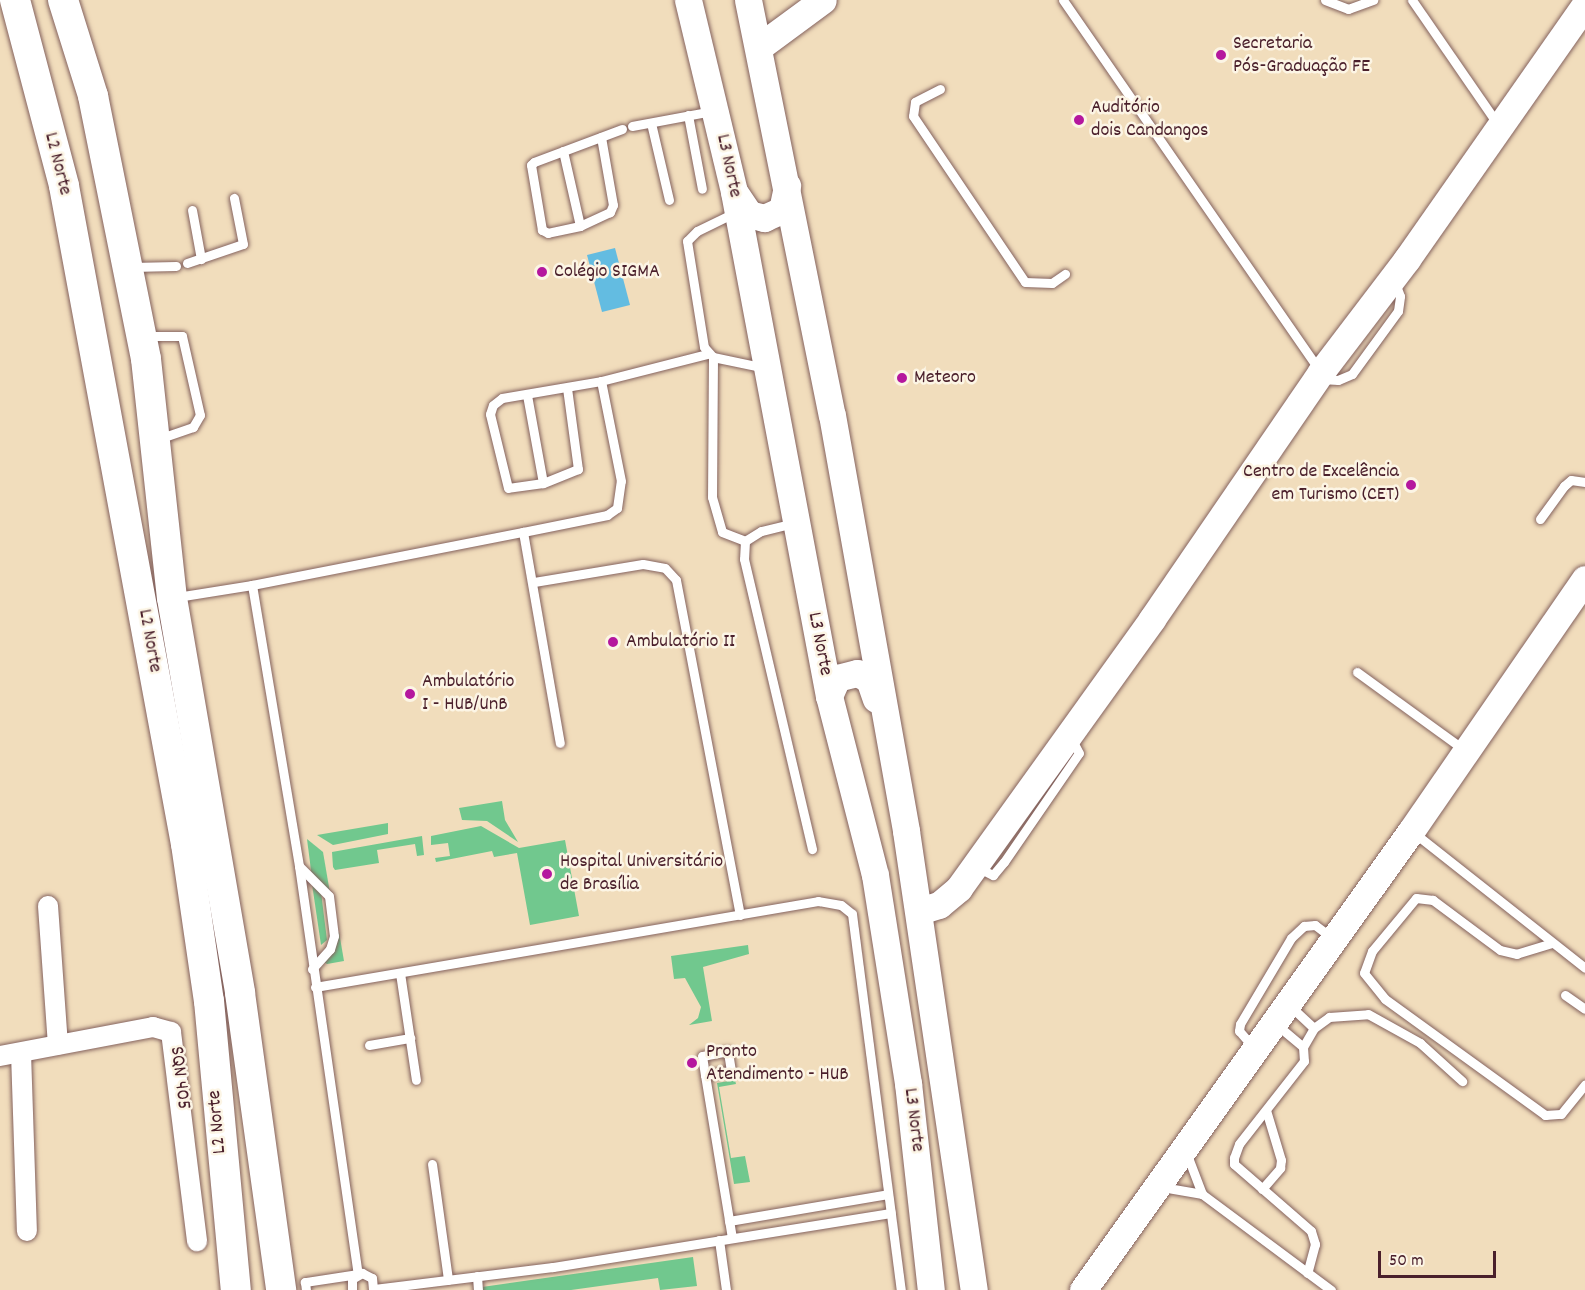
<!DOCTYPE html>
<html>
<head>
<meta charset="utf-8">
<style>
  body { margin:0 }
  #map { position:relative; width:1585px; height:1290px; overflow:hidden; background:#f1ddbc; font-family:Dekko,sans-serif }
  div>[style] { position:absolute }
  .green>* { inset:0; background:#71c88e }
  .water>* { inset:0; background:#63bce1 }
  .roads { filter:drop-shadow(0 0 2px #84625e) drop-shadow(0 0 2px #84625e) }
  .lane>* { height:9px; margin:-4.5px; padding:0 4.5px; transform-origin:4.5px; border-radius:4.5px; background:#fff }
  .street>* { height:20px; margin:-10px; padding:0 10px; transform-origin:10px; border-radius:10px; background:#fff }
  .secondary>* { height:27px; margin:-13.5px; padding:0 13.5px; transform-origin:13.5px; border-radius:13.5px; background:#fff }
  .primary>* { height:30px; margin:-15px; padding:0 15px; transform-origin:15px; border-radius:15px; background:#fff }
  .dots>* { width:16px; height:16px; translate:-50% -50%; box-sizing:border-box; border:3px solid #fcf5e5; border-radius:50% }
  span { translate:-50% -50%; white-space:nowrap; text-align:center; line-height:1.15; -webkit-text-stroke:5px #fcf5e5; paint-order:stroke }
  .poi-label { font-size:20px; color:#4a1f2b }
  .left { translate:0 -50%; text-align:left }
  .right { translate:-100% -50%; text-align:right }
  .street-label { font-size:20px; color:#4a1f2b }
  .scale { position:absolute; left:1378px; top:1251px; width:118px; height:27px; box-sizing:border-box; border:3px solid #4a1f2b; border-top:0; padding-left:8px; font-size:18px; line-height:21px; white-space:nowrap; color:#4a1f2b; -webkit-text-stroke:4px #fcf5e5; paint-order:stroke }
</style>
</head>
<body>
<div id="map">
  <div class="green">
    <i style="clip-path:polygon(502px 801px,505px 820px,518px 842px,487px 821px,462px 820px,459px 808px)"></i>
    <i style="clip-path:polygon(388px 823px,388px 834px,333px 845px,317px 835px)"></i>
    <i style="clip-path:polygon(481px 826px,519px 848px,565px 840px,579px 916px,530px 925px,517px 853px,494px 857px,492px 851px,436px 862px,435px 858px,450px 856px,448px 843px,431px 845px,431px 836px)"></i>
    <i style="clip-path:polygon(422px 836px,424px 855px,417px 856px,415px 844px,377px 850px,379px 863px,335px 870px,333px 867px,332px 852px)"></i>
    <i style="clip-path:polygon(307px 839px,323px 852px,330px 893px,312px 878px)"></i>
    <i style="clip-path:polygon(312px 884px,321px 892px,327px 940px,321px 945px)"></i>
    <i style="clip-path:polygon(339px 932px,344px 961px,327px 964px,324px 962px,335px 933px)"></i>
    <i style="clip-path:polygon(748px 945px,749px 954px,703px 967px,712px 1021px,689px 1025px,698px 1018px,701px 1007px,685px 978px,674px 979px,671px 956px)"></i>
    <i style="clip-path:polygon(735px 1080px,736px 1084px,719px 1087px,731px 1158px,745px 1156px,750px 1182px,734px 1184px,717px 1083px)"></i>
    <i style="clip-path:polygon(693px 1257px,697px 1286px,660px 1290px,658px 1278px,571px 1290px,482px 1290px,482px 1287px)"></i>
  </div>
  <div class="water">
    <i style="clip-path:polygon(615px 248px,630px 305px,602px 312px,587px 255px)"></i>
  </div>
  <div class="roads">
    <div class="lane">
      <i style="left:1063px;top:0;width:451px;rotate:55.3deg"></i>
      <i style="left:1325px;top:0;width:25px;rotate:21deg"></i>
      <i style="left:1348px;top:9px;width:27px;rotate:-20deg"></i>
      <i style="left:1412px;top:0;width:150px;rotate:55.4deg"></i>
      <i style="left:940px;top:89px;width:28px;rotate:153deg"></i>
      <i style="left:915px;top:102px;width:14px;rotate:98deg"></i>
      <i style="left:913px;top:116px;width:200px;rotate:56deg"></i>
      <i style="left:1025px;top:282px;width:27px;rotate:2deg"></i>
      <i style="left:1052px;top:283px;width:16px;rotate:-35deg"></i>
      <i style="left:688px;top:115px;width:75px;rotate:79.3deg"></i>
      <i style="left:651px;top:123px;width:79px;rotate:76.8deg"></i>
      <i style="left:632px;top:126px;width:81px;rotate:-10.6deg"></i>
      <i style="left:601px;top:137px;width:69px;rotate:80deg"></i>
      <i style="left:613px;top:205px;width:8px;rotate:113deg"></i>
      <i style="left:610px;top:212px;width:33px;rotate:155deg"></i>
      <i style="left:580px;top:226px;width:33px;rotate:168deg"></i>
      <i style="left:548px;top:233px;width:7px;rotate:-153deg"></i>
      <i style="left:542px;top:230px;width:66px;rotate:-99.6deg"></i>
      <i style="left:531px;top:165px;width:4px;rotate:-45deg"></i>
      <i style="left:534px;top:162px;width:94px;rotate:-20.6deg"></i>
      <i style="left:563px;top:151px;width:77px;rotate:77.2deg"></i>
      <i style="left:192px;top:210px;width:50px;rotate:79.6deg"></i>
      <i style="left:736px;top:212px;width:43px;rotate:154deg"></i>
      <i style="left:697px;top:231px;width:14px;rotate:135deg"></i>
      <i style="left:687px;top:241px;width:107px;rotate:80.9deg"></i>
      <i style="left:704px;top:347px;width:13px;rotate:48deg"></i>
      <i style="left:713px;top:357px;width:53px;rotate:11.9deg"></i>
      <i style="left:187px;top:263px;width:59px;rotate:-18.7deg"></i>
      <i style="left:243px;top:244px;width:47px;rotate:-101.1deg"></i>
      <i style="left:131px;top:267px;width:45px;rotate:-1.3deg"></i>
      <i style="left:146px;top:336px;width:36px"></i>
      <i style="left:182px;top:336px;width:81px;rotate:77.2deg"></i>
      <i style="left:200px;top:415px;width:14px;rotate:120deg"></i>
      <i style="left:193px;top:427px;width:36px;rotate:161deg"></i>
      <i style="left:713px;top:357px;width:140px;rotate:90.4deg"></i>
      <i style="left:712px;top:497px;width:36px;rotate:74deg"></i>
      <i style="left:722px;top:532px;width:25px;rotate:21deg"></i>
      <i style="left:1321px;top:379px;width:17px;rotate:3deg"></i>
      <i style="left:1338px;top:380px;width:15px;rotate:-23deg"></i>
      <i style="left:1352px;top:374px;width:78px;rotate:-53.9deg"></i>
      <i style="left:1398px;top:311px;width:15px;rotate:-82deg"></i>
      <i style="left:1400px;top:296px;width:14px;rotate:-111deg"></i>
      <i style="left:567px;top:388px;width:82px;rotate:82.3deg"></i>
      <i style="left:578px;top:469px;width:38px;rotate:158deg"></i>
      <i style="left:543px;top:483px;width:35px;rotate:172deg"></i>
      <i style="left:508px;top:488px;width:76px;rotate:-103.7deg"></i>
      <i style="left:490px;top:414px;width:9px;rotate:-72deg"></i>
      <i style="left:493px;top:405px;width:11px;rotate:-38deg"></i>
      <i style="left:502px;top:398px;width:100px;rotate:-9.7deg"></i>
      <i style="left:601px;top:381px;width:109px;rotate:-14.3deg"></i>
      <i style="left:527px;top:395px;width:89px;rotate:79.7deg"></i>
      <i style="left:1540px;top:519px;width:41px;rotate:-54deg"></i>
      <i style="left:1564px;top:486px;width:9px;rotate:-41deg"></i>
      <i style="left:1571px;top:480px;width:14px;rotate:8deg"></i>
      <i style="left:794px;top:523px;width:34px;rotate:166deg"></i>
      <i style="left:761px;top:531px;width:19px;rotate:148deg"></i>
      <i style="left:745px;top:541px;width:18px;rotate:93deg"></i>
      <i style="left:744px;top:559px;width:298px;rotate:76.8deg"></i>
      <i style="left:523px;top:532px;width:86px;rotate:-11.4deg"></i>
      <i style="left:607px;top:515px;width:12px;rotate:-35deg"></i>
      <i style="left:617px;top:508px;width:27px;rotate:-82deg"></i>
      <i style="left:621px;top:481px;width:102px;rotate:-101.3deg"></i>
      <i style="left:534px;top:582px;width:110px;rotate:-9.4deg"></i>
      <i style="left:643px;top:564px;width:22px;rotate:10deg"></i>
      <i style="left:665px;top:568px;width:16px;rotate:47deg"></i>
      <i style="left:676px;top:580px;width:341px;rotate:79.2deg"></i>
      <i style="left:252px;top:585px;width:276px;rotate:-11.1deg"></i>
      <i style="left:523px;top:532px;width:214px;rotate:80.1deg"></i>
      <i style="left:177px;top:597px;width:76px;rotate:-9.1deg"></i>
      <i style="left:252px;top:585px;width:285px;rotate:80.5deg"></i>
      <i style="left:299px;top:866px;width:412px;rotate:81.8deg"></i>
      <i style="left:358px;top:1274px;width:54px;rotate:171.4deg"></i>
      <i style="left:305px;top:1282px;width:8px;rotate:83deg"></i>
      <i style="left:1357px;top:672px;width:131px;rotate:36deg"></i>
      <i style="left:1413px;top:832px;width:219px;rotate:38.3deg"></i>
      <i style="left:299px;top:866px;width:42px;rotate:45deg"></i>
      <i style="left:329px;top:896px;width:40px;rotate:82.9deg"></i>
      <i style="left:334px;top:936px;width:14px;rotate:107deg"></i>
      <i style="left:330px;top:949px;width:27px;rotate:132deg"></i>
      <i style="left:977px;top:867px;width:18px;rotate:27deg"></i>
      <i style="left:993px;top:875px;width:17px;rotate:-50deg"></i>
      <i style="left:1004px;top:862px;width:132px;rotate:-55.5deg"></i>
      <i style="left:1079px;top:753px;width:17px;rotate:-118deg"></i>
      <i style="left:1552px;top:943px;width:37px;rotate:163deg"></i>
      <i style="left:1517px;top:954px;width:17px;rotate:-167deg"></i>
      <i style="left:1500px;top:950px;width:84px;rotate:-143.3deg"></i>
      <i style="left:1433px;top:900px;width:17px;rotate:-173deg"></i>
      <i style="left:1416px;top:898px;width:69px;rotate:129.7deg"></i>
      <i style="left:1372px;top:951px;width:23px;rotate:110deg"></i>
      <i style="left:1364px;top:973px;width:33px;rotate:51deg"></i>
      <i style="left:1385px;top:999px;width:198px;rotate:35.9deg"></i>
      <i style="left:1545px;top:1115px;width:16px;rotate:-4deg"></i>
      <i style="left:1561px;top:1114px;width:38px;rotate:-51deg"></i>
      <i style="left:400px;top:973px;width:108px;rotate:81.5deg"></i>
      <i style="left:315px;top:987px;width:510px;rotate:-9.7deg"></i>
      <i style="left:818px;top:901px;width:23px;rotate:10deg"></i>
      <i style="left:841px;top:905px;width:14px;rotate:39deg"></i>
      <i style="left:852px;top:914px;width:379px;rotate:82.6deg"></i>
      <i style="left:1565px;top:995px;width:24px;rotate:35deg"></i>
      <i style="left:1288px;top:1004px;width:35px;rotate:43deg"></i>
      <i style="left:1314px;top:1028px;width:22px;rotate:120deg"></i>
      <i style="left:1277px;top:1025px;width:34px;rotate:40deg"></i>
      <i style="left:1303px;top:1047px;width:14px;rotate:86deg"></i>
      <i style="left:1304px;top:1061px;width:105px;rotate:128.1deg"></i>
      <i style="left:1239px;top:1144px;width:15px;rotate:110deg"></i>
      <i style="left:1234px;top:1158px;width:6px;rotate:90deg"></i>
      <i style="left:1234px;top:1164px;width:102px;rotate:41deg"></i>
      <i style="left:1311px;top:1231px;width:14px;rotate:73deg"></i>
      <i style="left:1315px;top:1244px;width:30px;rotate:105deg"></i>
      <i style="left:1314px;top:1028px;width:19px;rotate:-36deg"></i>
      <i style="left:1329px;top:1017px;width:39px;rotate:-4deg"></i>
      <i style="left:1368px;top:1014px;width:60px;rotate:29.1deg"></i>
      <i style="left:1420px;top:1043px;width:57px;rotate:42.1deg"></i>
      <i style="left:369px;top:1045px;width:42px;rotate:-9.7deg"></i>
      <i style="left:1254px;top:1048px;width:23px;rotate:-131deg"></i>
      <i style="left:1239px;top:1031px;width:7px;rotate:-82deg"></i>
      <i style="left:1240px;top:1024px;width:100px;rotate:-59.3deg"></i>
      <i style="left:1291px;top:938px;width:18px;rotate:-43deg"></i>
      <i style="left:1304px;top:926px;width:11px;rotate:-5deg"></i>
      <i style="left:1315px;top:925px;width:20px;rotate:37deg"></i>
      <i style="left:705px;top:1075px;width:26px;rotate:-9deg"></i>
      <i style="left:731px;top:1071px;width:20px;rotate:-99deg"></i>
      <i style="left:728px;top:1051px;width:26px;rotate:169deg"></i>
      <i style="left:702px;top:1056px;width:19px;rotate:81deg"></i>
      <i style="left:705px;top:1075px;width:165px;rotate:80.6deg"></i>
      <i style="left:1186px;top:1152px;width:45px;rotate:69.1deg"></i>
      <i style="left:432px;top:1164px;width:117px;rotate:82.1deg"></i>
      <i style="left:1162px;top:1187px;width:41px;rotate:9.9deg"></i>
      <i style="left:1202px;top:1194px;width:161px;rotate:36.7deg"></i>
      <i style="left:1262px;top:1189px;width:28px;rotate:-49deg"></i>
      <i style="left:1280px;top:1168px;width:8px;rotate:-83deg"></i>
      <i style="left:1281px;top:1160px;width:52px;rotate:-106.7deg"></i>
      <i style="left:729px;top:1221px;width:161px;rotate:-9.6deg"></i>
      <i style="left:719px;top:1240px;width:50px;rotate:82deg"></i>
      <i style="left:477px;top:1276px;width:14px;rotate:86deg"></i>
      <i style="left:374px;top:1289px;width:180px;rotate:-7deg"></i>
      <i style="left:553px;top:1267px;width:342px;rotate:-9.1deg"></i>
      <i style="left:352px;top:1290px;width:11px;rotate:-90deg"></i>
      <i style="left:352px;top:1279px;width:12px;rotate:-31deg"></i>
      <i style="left:362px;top:1273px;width:11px;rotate:27deg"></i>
      <i style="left:372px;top:1278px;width:12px;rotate:85deg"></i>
    </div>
    <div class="street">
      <i style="left:48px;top:906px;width:139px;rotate:85.9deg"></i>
      <i style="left:21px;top:1053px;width:178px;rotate:88.1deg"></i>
      <i style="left:0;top:1056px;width:156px;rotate:-10.7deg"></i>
      <i style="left:153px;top:1027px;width:19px;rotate:16deg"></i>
      <i style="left:171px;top:1032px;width:211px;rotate:82.9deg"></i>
    </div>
    <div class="secondary">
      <i style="left:688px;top:0;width:197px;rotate:76.5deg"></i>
      <i style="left:734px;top:192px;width:513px;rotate:79.33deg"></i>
      <i style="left:829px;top:696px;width:185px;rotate:75.6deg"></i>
      <i style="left:875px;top:875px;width:211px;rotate:81deg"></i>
      <i style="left:908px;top:1083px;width:208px;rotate:83.7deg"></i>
      <i style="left:748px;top:0;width:423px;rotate:78.6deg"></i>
      <i style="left:832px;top:415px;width:423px;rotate:79.9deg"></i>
      <i style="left:906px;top:831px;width:464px;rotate:81.6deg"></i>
      <i style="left:759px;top:47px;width:79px;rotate:-36.3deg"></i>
      <i style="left:735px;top:193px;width:25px;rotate:56deg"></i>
      <i style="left:749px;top:214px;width:16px;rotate:15deg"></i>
      <i style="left:764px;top:218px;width:20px;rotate:-24deg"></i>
      <i style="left:782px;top:210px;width:25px;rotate:-78deg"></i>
      <i style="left:829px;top:696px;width:20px;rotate:-66deg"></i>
      <i style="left:837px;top:678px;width:21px;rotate:-14deg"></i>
      <i style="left:857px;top:673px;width:13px;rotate:27deg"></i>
      <i style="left:869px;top:679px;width:21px;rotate:71deg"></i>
      <i style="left:919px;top:911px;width:21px;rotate:-17deg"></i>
      <i style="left:939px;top:905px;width:26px;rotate:-40deg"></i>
      <i style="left:959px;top:888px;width:331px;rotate:-54.3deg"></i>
      <i style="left:1152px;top:619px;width:299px;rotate:-55.6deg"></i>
      <i style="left:1321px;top:372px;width:142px;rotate:-52.7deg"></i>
      <i style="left:1407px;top:259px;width:310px;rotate:-55deg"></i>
      <i style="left:1083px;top:1290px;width:564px;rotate:-54.45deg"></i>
      <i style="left:1411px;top:831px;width:306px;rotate:-55.4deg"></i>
    </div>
    <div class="primary">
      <i style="left:15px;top:0;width:192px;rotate:75.2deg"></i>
      <i style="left:64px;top:186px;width:669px;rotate:79.5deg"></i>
      <i style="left:186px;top:844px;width:159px;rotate:81.7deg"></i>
      <i style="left:209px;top:1001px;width:290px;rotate:84.7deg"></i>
      <i style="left:63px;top:0;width:101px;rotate:72.6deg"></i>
      <i style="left:93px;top:96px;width:268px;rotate:78.6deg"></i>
      <i style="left:146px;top:359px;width:240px;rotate:83.8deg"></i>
      <i style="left:172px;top:598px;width:401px;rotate:80.2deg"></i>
      <i style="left:240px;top:993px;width:300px;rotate:82.1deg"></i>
    </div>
  </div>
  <div class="dots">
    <i style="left:1221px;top:55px;background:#b5179e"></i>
    <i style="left:1079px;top:120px;background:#b5179e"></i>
    <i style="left:542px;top:272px;background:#b5179e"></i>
    <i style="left:902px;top:378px;background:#b5179e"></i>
    <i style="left:1411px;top:485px;background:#b5179e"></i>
    <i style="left:613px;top:642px;background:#b5179e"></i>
    <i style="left:410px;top:694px;background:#b5179e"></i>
    <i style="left:547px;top:874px;background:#b5179e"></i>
    <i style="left:692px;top:1063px;background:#b5179e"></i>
  </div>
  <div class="poi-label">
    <span class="left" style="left:1233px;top:56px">Secretaria<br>Pós-Graduação FE</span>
    <span class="left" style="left:1091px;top:120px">Auditório<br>dois Candangos</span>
    <span class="left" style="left:554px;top:272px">Colégio SIGMA</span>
    <span class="left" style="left:914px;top:378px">Meteoro</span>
    <span class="right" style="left:1399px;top:484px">Centro de Excelência<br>em Turismo (CET)</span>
    <span class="left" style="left:626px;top:642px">Ambulatório II</span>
    <span class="left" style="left:422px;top:694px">Ambulatório<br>I - HUB/UnB</span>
    <span class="left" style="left:560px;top:874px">Hospital Universitário<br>de Brasília</span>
    <span class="left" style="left:706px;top:1064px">Pronto<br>Atendimento - HUB</span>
  </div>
  <div class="street-label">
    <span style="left:57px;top:164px;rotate:76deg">L2 Norte</span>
    <span style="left:728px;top:166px;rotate:78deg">L3 Norte</span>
    <span style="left:149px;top:641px;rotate:80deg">L2 Norte</span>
    <span style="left:819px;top:644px;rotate:79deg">L3 Norte</span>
    <span style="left:179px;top:1078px;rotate:83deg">SQN 405</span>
    <span style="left:913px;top:1120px;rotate:83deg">L3 Norte</span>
    <span style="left:218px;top:1122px;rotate:-95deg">L2 Norte</span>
  </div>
  <div class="scale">50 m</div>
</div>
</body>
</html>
